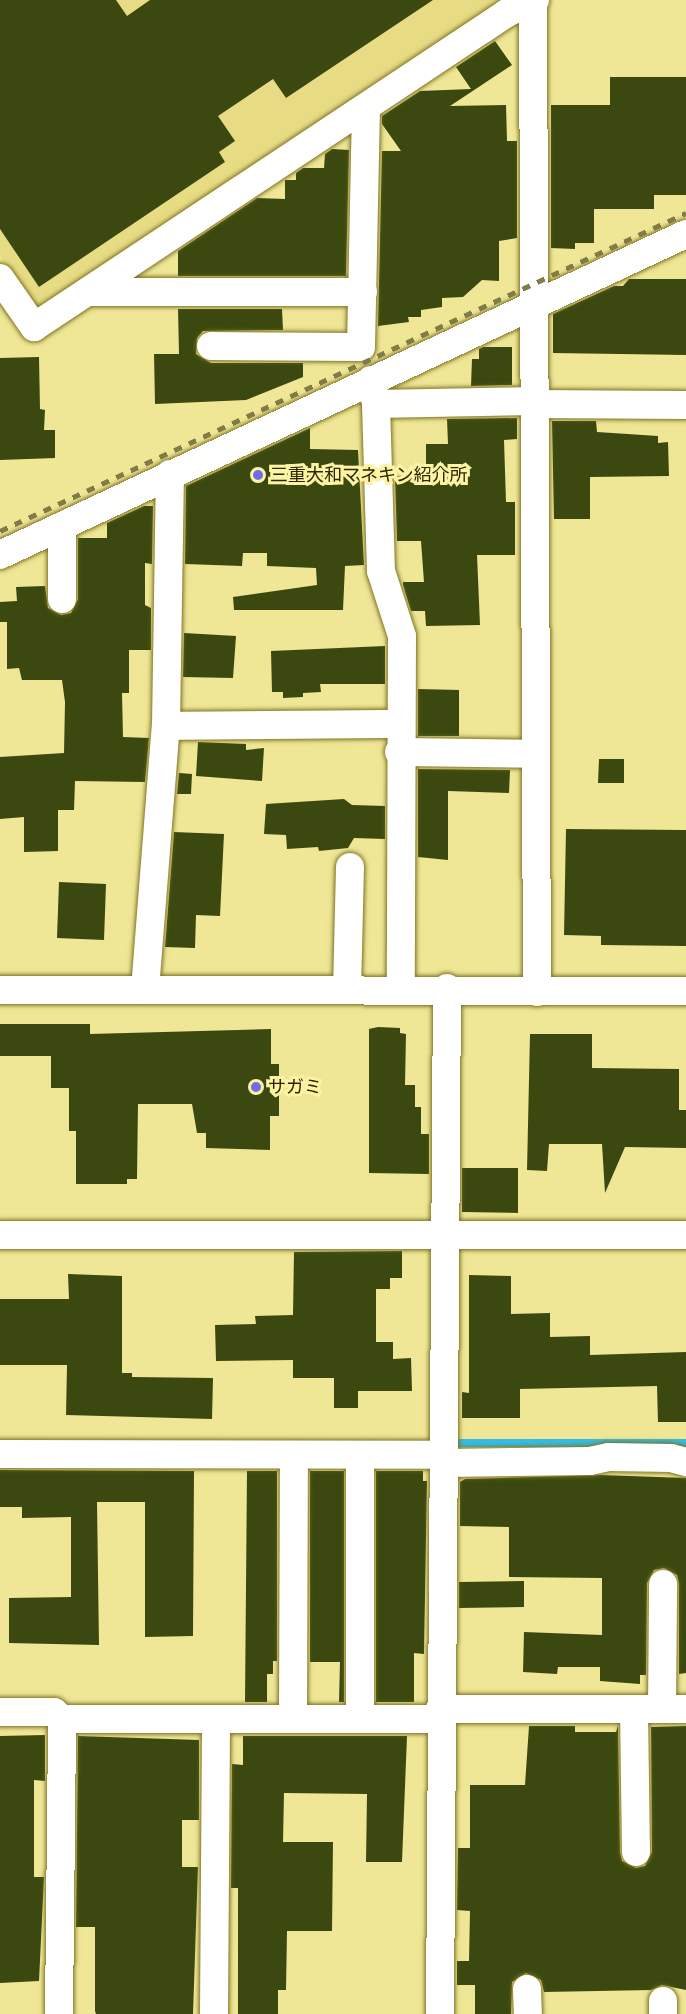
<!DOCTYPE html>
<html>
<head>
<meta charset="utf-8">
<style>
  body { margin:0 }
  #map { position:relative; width:686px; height:2014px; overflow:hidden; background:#efe696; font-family:Rubik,"Noto Sans JP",sans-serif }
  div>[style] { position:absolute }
  .built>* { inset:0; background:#e7dc83 }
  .stream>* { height:8px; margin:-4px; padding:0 4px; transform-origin:4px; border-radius:4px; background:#33bde5 }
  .building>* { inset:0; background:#3b4910 }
  .roads { filter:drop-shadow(0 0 2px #7e7422) drop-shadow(0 0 2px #7e7422) }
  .minor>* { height:28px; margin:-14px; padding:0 14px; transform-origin:14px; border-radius:14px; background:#fff }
  .rail>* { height:4.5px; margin-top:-2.25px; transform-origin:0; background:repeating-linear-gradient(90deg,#817b45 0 8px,transparent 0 16px) }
  .dots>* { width:16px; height:16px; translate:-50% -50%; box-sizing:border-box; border:3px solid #fcf3a3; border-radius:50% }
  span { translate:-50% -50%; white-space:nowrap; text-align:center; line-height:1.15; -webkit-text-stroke:6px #fcf3a3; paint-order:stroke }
  .poi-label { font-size:18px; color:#2a2604 }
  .left { translate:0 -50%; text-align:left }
</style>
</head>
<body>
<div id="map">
  <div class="built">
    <i style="clip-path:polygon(0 0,507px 0,39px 313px,0 255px)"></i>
  </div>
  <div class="stream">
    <i style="left:447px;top:1443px;width:239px"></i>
  </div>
  <div class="building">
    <i style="clip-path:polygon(0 0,116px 0,127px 16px,150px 0,433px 0,286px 98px,273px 79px,218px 116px,235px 141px,219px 152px,225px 162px,39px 287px,0 229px)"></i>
    <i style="clip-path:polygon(495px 41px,512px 65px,450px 106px,506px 105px,507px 141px,517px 141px,517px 238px,499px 241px,499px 281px,482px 280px,463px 297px,442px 298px,442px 307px,421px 310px,421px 317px,408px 317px,409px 322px,378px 326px,382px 151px,401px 151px,382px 124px,382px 116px,420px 91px,471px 89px,456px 67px)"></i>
    <i style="clip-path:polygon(610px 77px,686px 77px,686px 195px,654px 195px,654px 209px,594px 209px,594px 243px,575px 243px,575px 249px,551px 248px,551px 105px,610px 105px)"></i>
    <i style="clip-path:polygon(332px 149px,349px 150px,346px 276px,178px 276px,178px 251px,257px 198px,285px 199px,285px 180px,296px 180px,296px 173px,303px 168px,324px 168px,325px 154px)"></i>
    <i style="clip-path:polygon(629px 279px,686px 279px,686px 355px,553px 353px,553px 314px,614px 286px,623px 286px)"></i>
    <i style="clip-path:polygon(178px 309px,282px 309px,283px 330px,203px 331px,197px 338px,196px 354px,211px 363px,303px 363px,303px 377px,246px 400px,155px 404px,154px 354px,179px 354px)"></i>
    <i style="clip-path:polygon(483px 347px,512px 347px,512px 385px,471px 386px,472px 359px,479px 359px,479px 349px)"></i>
    <i style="clip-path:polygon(39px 357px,40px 409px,45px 410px,44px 430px,55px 430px,55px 458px,0 460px,0 358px)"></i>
    <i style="clip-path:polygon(517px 418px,517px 439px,504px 440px,506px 502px,515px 502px,515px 555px,477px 555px,480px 625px,426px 626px,425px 611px,411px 611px,403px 585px,403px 582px,424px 582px,421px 541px,397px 541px,395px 476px,426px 475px,426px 444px,448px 444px,447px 419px)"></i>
    <i style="clip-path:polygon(552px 421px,596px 421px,597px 432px,658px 436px,658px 443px,668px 442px,669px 476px,590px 477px,590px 519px,554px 519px)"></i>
    <i style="clip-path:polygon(310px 428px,310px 449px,358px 450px,364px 565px,345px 566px,343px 610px,234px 610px,233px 597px,317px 585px,316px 568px,267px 566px,267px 553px,243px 553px,242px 566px,185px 564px,186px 486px)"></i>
    <i style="clip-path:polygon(144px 506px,153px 506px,152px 564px,145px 563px,145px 605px,151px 608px,151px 650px,129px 650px,129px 693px,122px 693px,123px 737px,149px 738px,145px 782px,75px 781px,74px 810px,58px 810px,58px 851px,24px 852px,24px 817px,0 819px,0 757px,64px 753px,65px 702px,62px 680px,22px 680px,19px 668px,7px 669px,7px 622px,0 622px,0 602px,17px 601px,16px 587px,45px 586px,48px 608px,61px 615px,71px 613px,78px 599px,78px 538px,107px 538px,107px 523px)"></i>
    <i style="clip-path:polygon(184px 633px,236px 636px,233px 678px,183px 677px)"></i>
    <i style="clip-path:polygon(385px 646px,385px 684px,320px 684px,321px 692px,303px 693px,303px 697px,283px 698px,283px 692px,272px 692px,271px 651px)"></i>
    <i style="clip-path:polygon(418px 689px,459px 690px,459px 736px,418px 736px)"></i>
    <i style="clip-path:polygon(198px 742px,246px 744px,246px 750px,264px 748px,262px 781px,196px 776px)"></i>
    <i style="clip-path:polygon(599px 759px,624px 759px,624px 783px,598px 783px)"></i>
    <i style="clip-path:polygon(418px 769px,510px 770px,509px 793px,448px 791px,448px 860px,418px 857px)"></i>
    <i style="clip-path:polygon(179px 773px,192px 774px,191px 794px,177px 794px)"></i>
    <i style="clip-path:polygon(344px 799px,352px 805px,385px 806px,385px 839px,354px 838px,348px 848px,319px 851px,318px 847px,287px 849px,286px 835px,264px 834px,266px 804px)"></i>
    <i style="clip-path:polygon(566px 829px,686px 830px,686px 946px,601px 945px,601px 936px,564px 935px)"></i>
    <i style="clip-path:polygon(174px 832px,224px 834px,220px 916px,196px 915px,195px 948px,165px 947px)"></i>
    <i style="clip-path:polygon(59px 882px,106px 884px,104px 940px,57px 938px)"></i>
    <i style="clip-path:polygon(0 1024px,90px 1024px,90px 1034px,271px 1029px,271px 1064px,279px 1064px,279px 1116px,270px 1116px,270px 1150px,206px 1148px,206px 1133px,197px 1133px,192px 1104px,138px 1104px,137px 1179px,127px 1179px,127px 1184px,76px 1184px,76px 1131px,69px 1131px,69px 1088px,51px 1088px,51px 1056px,0 1056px)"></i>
    <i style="clip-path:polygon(378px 1027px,400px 1028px,400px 1033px,406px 1034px,405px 1085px,415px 1085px,415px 1107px,421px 1107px,421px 1134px,429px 1134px,429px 1174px,369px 1173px,369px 1029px)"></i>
    <i style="clip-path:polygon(530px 1034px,592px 1034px,592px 1068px,679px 1069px,679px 1110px,686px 1110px,686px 1148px,625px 1147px,605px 1193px,602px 1144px,549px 1144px,547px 1171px,527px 1170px)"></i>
    <i style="clip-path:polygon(462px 1168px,518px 1168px,518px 1213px,462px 1212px)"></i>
    <i style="clip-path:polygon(402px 1251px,402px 1278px,390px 1278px,390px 1289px,376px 1289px,376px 1342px,393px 1342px,393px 1359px,411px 1358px,412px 1391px,358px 1391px,358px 1408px,334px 1408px,334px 1378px,293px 1378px,293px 1360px,216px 1361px,215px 1325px,256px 1324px,255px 1316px,293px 1315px,294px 1252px)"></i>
    <i style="clip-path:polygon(68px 1274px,122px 1276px,122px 1373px,132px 1373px,132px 1377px,213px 1378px,212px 1419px,66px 1415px,67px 1365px,0 1365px,0 1299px,69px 1299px)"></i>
    <i style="clip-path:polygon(469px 1275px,511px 1276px,511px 1314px,550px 1313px,550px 1337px,590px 1336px,590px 1355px,686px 1352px,686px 1422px,658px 1422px,657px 1386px,520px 1389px,520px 1418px,462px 1418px,462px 1392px,469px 1393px)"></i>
    <i style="clip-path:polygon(0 1470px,194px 1471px,193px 1636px,145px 1637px,145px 1502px,97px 1502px,99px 1645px,9px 1643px,9px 1598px,71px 1597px,71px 1517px,22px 1518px,22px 1507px,0 1507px)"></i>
    <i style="clip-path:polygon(247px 1471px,277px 1471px,277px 1661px,273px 1661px,273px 1674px,267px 1674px,267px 1702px,245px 1702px)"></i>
    <i style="clip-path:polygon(310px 1471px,344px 1471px,344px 1702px,339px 1702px,340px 1662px,310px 1662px)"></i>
    <i style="clip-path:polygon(376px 1471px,423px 1471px,423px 1481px,427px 1481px,424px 1654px,414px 1653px,414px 1702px,376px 1702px)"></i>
    <i style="clip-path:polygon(601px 1475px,686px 1478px,686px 1673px,679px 1674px,679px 1584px,677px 1575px,664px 1568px,654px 1570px,647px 1583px,646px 1675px,640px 1675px,640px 1684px,600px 1681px,600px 1667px,558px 1667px,557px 1674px,523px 1672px,524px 1632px,602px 1635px,602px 1578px,509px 1577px,509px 1527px,460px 1526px,460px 1482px,465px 1479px)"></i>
    <i style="clip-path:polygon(524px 1581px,524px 1607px,459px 1608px,459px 1582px)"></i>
    <i style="clip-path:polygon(529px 1726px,575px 1726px,575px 1732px,616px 1732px,618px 1726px,620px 1852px,622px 1861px,636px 1868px,645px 1866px,652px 1852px,651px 1727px,686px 1726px,686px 1990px,662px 1985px,651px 1990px,544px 1992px,541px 1980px,526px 1973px,512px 1982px,511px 2014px,475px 2014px,475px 1985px,457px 1985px,457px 1961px,469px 1961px,470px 1911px,457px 1910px,458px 1848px,470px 1848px,470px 1785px,525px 1785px)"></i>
    <i style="clip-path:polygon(45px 1735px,45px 1781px,34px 1780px,34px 1877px,44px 1877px,39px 1981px,0 1983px,0 1736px)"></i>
    <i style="clip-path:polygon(78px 1736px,199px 1740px,199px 1820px,182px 1820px,182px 1867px,198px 1867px,193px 2014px,96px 2014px,95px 2011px,95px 1927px,76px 1927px)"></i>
    <i style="clip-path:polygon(243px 1736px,407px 1736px,402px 1862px,366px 1862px,367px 1794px,284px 1793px,283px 1842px,333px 1842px,332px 1931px,287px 1931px,286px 1990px,278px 1990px,278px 2014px,238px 2014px,238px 1888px,231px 1888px,232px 1764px,243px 1765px)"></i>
  </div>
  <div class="roads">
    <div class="minor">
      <i style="left:533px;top:2px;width:990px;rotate:89.77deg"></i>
      <i style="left:0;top:278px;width:60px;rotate:55.2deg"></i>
      <i style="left:34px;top:327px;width:568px;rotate:-33.58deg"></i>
      <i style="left:507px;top:13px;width:31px;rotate:-25deg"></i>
      <i style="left:88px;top:292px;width:275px"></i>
      <i style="left:211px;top:346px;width:150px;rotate:0.4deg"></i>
      <i style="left:361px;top:347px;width:240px;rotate:-88.8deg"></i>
      <i style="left:371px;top:380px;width:25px;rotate:78deg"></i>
      <i style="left:376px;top:404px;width:167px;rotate:88.3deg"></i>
      <i style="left:381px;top:571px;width:68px;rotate:72.1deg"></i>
      <i style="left:402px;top:636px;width:354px;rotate:90.2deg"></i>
      <i style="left:376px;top:404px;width:158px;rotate:-1.1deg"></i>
      <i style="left:534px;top:404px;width:152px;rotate:0.4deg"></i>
      <i style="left:62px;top:526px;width:73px;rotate:90deg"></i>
      <i style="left:0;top:555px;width:757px;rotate:-25.08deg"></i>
      <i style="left:166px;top:726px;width:252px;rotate:-89.1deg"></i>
      <i style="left:399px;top:752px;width:136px;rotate:0.8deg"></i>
      <i style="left:0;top:990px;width:686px;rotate:0.08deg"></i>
      <i style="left:145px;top:990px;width:265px;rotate:-85.5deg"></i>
      <i style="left:166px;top:726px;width:234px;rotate:-0.5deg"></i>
      <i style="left:347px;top:990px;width:123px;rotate:-88.6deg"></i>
      <i style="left:0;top:1235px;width:686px"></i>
      <i style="left:0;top:1454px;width:445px;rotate:0.1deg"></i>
      <i style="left:360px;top:1456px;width:263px;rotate:90deg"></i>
      <i style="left:445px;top:1463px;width:145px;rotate:-0.8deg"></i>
      <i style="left:590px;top:1461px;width:19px;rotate:-12deg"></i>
      <i style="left:609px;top:1457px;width:62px;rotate:0.9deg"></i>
      <i style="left:671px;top:1458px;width:16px;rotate:15deg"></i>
      <i style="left:440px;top:1709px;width:246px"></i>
      <i style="left:634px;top:1709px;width:143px;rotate:89.2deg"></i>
      <i style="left:662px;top:1709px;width:125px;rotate:-89.5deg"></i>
      <i style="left:0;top:1712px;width:54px"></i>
      <i style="left:54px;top:1712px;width:11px;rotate:41deg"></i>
      <i style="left:62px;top:1719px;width:378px"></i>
      <i style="left:293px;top:1719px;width:262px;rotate:-89.8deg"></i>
      <i style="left:527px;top:1989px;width:25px;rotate:88deg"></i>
      <i style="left:59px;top:2014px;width:295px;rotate:-89.4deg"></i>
      <i style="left:214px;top:2014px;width:295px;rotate:-89.6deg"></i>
      <i style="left:440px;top:2014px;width:1026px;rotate:-89.61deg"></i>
      <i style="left:663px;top:2014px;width:13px;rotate:-90deg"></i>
    </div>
  </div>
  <div class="rail">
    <i style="left:0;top:531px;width:756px;rotate:-24.87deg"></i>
  </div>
  <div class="dots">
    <i style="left:258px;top:475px;background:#736be6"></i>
    <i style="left:256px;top:1087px;background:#736be6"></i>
  </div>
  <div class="poi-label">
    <span class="left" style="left:270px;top:475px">三重大和マネキン紹介所</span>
    <span class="left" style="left:268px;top:1087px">サガミ</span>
  </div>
</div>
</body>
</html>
